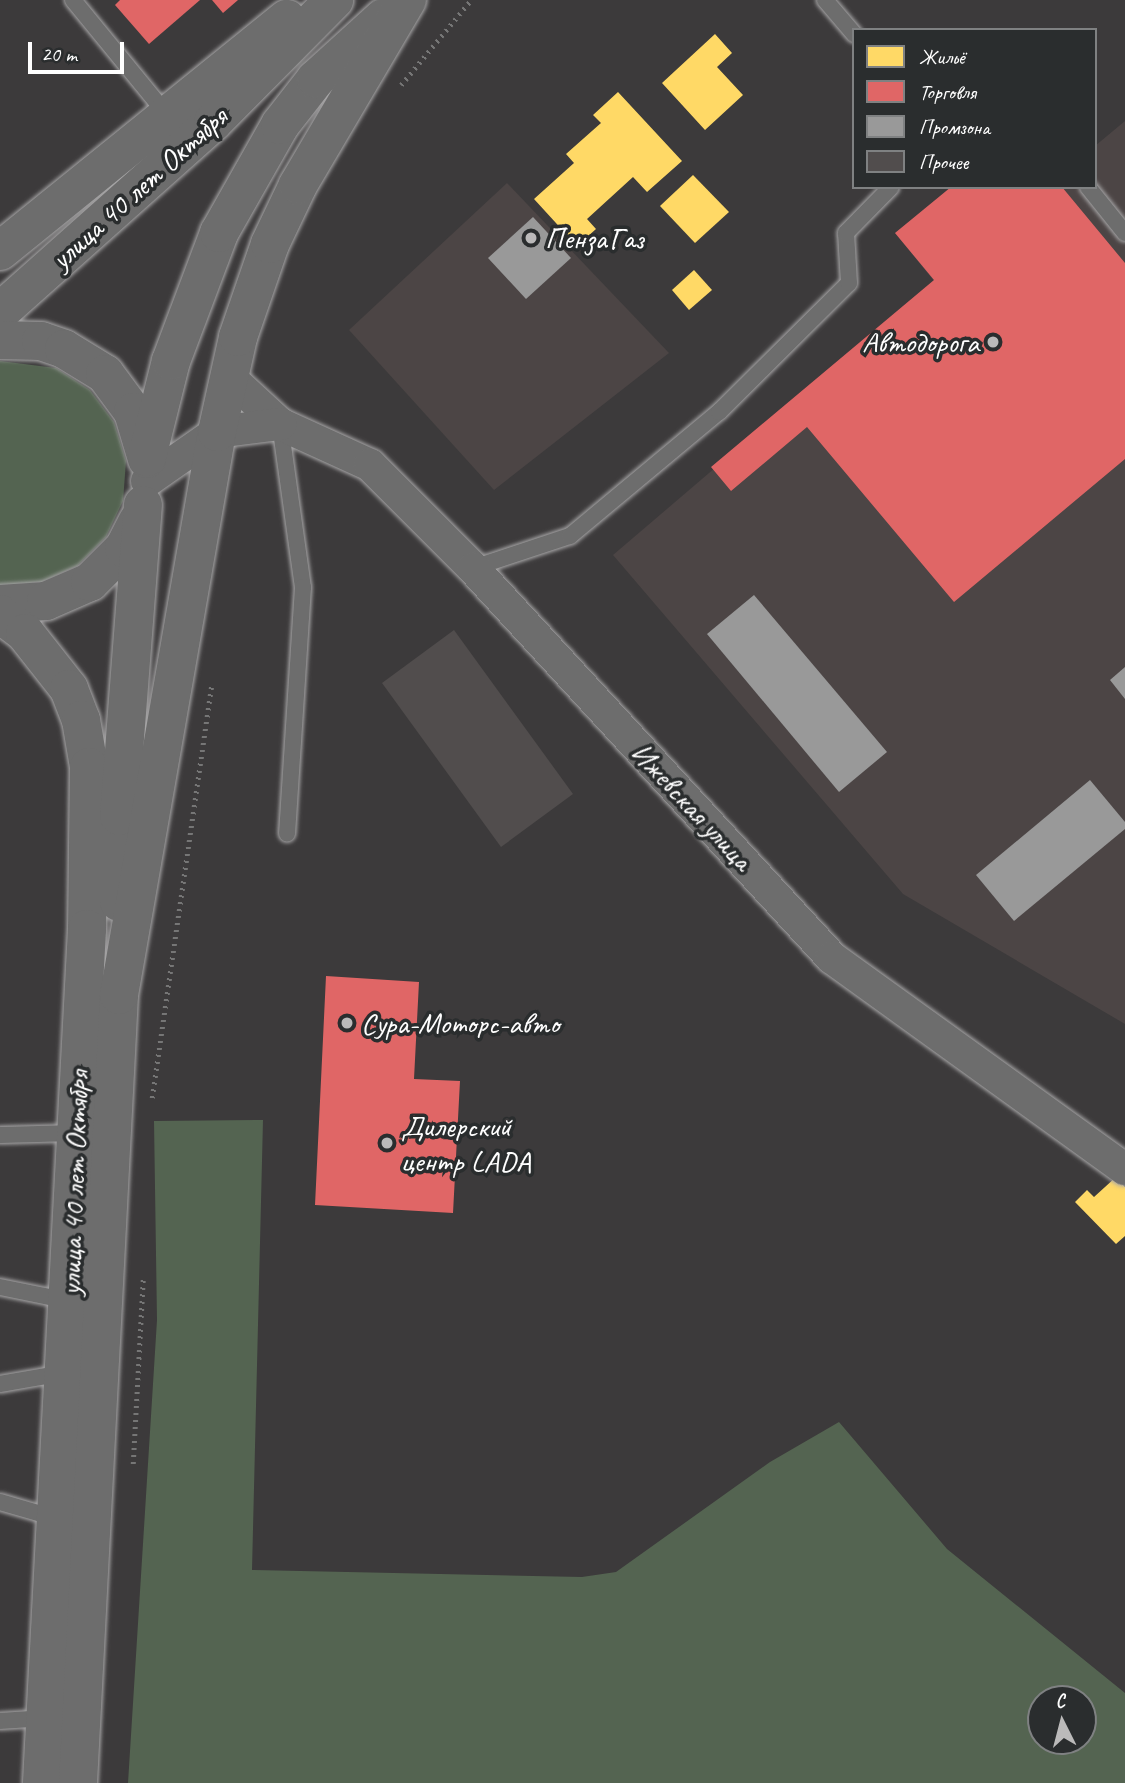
<!DOCTYPE html>
<html>
<head>
<meta charset="utf-8">
<style>
  body { margin:0 }
  #map { position:relative; width:1125px; height:1783px; overflow:hidden; background:#3c3a3b; font-family:Caveat,sans-serif }
  div>[style] { position:absolute }
  .built>* { inset:0; background:#4c4545 }
  .green>* { inset:0; background:#546451 }
  .homes>* { inset:0; background:#ffd966 }
  .shops>* { inset:0; background:#e06666 }
  .industry>* { inset:0; background:#999 }
  .building>* { inset:0; background:#514d4d }
  .path>* { height:4.5px; margin-top:-2.25px; transform-origin:0; background:repeating-linear-gradient(90deg,#767676 0 2px,transparent 0 7px) }
  .roads { filter:drop-shadow(0 0 2px #a7a6a7) drop-shadow(0 0 2px #a7a6a7) }
  .lane>* { height:16px; margin:-8px; padding:0 8px; transform-origin:8px; border-radius:8px; background:#6d6d6d }
  .street>* { height:32px; margin:-16px; padding:0 16px; transform-origin:16px; border-radius:16px; background:#6d6d6d }
  .primary>* { height:38px; margin:-19px; padding:0 19px; transform-origin:19px; border-radius:19px; background:#6d6d6d }
  .dots>* { width:19px; height:19px; translate:-50% -50%; box-sizing:border-box; border:4px solid #2a2d2e; border-radius:50% }
  span { translate:-50% -50%; white-space:nowrap; text-align:center; line-height:1.15; -webkit-text-stroke:7px #2a2d2e; paint-order:stroke }
  .street-label { font-size:30px; color:#fff }
  .poi-label { font-size:30px; color:#fff }
  .left { translate:0 -50%; text-align:left }
  .right { translate:-100% -50%; text-align:right }
  .legend { position:absolute; left:852px; top:28px; width:245px; height:161px; box-sizing:border-box; background:#2a2d2e; border:2px solid #7f8182; margin:0; padding:9px 12px; list-style:none; font-size:21px; color:#fff }
  .legend li { display:flex; align-items:center; gap:14px; height:35px }
  .legend b { width:35px; border:2px solid #7f8182 }
  .north { position:absolute; left:1027px; top:1685px; width:70px; height:70px; box-sizing:border-box; background:#2a2d2e; border:2px solid #7f8182; border-radius:50%; rotate:354deg; font-size:19px; font-weight:700; line-height:28px; text-align:center; color:#fff }
  .north::after { content:''; display:block; margin:auto; width:24px; height:32px; background:#bbbaba; clip-path:polygon(50% 0,100% 100%,50% 72%,0 100%) }
  .scale { position:absolute; left:28px; top:42px; width:96px; height:32px; box-sizing:border-box; border:4px solid #fff; border-top:0; padding-left:9px; font-size:21px; line-height:24px; white-space:nowrap; color:#fff; -webkit-text-stroke:5px #2a2d2e; paint-order:stroke }
</style>
</head>
<body>
<div id="map">
  <div class="built">
    <i style="clip-path:polygon(1125px 121px,1125px 1024px,903px 894px,613px 555px,934px 281px,895px 233px,951px 187px,1095px 187px,1095px 146px)"></i>
    <i style="clip-path:polygon(507px 183px,669px 353px,494px 490px,349px 330px)"></i>
  </div>
  <div class="green">
    <i style="clip-path:polygon(0 361px,56px 368px,90px 390px,114px 422px,126px 461px,123px 501px,106px 537px,77px 566px,41px 582px,0 585px)"></i>
    <i style="clip-path:polygon(evenodd,263px 1120px,252px 1570px,582px 1577px,616px 1572px,770px 1462px,839px 1422px,947px 1549px,1125px 1693px,1125px 1783px,128px 1783px,157px 1320px,154px 1121px,263px 1120px,1041px 1699px,1083px 1699px,1083px 1741px,1041px 1741px,1041px 1699px)"></i>
  </div>
  <div class="homes">
    <i style="clip-path:polygon(715px 34px,732px 53px,717px 67px,743px 95px,705px 130px,662px 83px)"></i>
    <i style="clip-path:polygon(618px 92px,682px 161px,647px 192px,633px 177px,587px 219px,596px 229px,577px 246px,534px 199px,574px 163px,566px 154px,601px 123px,593px 115px)"></i>
    <i style="clip-path:polygon(693px 175px,729px 212px,695px 243px,660px 206px)"></i>
    <i style="clip-path:polygon(694px 270px,712px 290px,689px 310px,672px 290px)"></i>
    <i style="clip-path:polygon(1116px 1177px,1125px 1187px,1125px 1236px,1116px 1244px,1075px 1202px,1087px 1190px,1094px 1197px)"></i>
  </div>
  <div class="shops">
    <i style="clip-path:polygon(120px 0,200px 0,149px 44px,115px 5px)"></i>
    <i style="clip-path:polygon(212px 0,238px 0,223px 13px)"></i>
    <i style="clip-path:polygon(951px 187px,1062px 187px,1125px 263px,1125px 459px,954px 602px,807px 427px,731px 491px,711px 467px,934px 280px,895px 233px)"></i>
    <i style="clip-path:polygon(326px 976px,419px 982px,414px 1079px,460px 1081px,453px 1213px,315px 1205px)"></i>
  </div>
  <div class="industry">
    <i style="clip-path:polygon(533px 217px,571px 258px,526px 299px,488px 258px)"></i>
    <i style="clip-path:polygon(754px 595px,887px 752px,839px 792px,707px 634px)"></i>
    <i style="clip-path:polygon(1125px 667px,1125px 699px,1110px 680px)"></i>
    <i style="clip-path:polygon(1090px 780px,1125px 822px,1125px 829px,1014px 921px,976px 875px)"></i>
  </div>
  <div class="building">
    <i style="clip-path:polygon(454px 630px,573px 794px,501px 847px,382px 683px)"></i>
  </div>
  <div class="path">
    <i style="left:401px;top:85px;width:110px;rotate:-50.5deg"></i>
    <i style="left:152px;top:1098px;width:418px;rotate:-81.8deg"></i>
    <i style="left:133px;top:1464px;width:187px;rotate:-86.9deg"></i>
  </div>
  <div class="roads">
    <div class="lane">
      <i style="left:73px;top:0;width:149px;rotate:50.7deg"></i>
      <i style="left:825px;top:0;width:45px;rotate:49.5deg"></i>
      <i style="left:1088px;top:187px;width:59px;rotate:51.2deg"></i>
      <i style="left:280px;top:424px;width:165px;rotate:82deg"></i>
      <i style="left:303px;top:587px;width:247px;rotate:93.7deg"></i>
      <i style="left:473px;top:568px;width:102px;rotate:-18.3deg"></i>
      <i style="left:570px;top:536px;width:194px;rotate:-39.8deg"></i>
      <i style="left:719px;top:412px;width:183px;rotate:-44.8deg"></i>
      <i style="left:849px;top:283px;width:50px;rotate:-93.4deg"></i>
      <i style="left:846px;top:233px;width:64px;rotate:-45.6deg"></i>
      <i style="left:0;top:1135px;width:76px;rotate:-1.5deg"></i>
      <i style="left:0;top:1287px;width:70px;rotate:11.5deg"></i>
      <i style="left:0;top:1384px;width:65px;rotate:-9.8deg"></i>
      <i style="left:0;top:1502px;width:57px;rotate:16.2deg"></i>
      <i style="left:0;top:1721px;width:46px;rotate:-3.7deg"></i>
    </div>
    <div class="street">
      <i style="left:229px;top:377px;width:69px;rotate:42.7deg"></i>
      <i style="left:280px;top:424px;width:99px;rotate:24.5deg"></i>
      <i style="left:370px;top:465px;width:146px;rotate:45deg"></i>
      <i style="left:473px;top:568px;width:530px;rotate:47.37deg"></i>
      <i style="left:832px;top:958px;width:361px;rotate:35.8deg"></i>
      <i style="left:147px;top:481px;width:85px;rotate:-35deg"></i>
      <i style="left:217px;top:432px;width:64px;rotate:-7.2deg"></i>
    </div>
    <div class="primary">
      <i style="left:0;top:251px;width:369px;rotate:-39deg"></i>
      <i style="left:0;top:312px;width:285px;rotate:-41.7deg"></i>
      <i style="left:213px;top:122px;width:172px;rotate:-45.2deg"></i>
      <i style="left:0;top:340px;width:41px;rotate:1.4deg"></i>
      <i style="left:41px;top:341px;width:24px;rotate:19deg"></i>
      <i style="left:64px;top:349px;width:48px;rotate:31.4deg"></i>
      <i style="left:105px;top:374px;width:47px;rotate:53.6deg"></i>
      <i style="left:133px;top:412px;width:49px;rotate:73.4deg"></i>
      <i style="left:147px;top:457px;width:99px;rotate:-76deg"></i>
      <i style="left:171px;top:361px;width:137px;rotate:-69.4deg"></i>
      <i style="left:219px;top:233px;width:124px;rotate:-60.5deg"></i>
      <i style="left:280px;top:125px;width:58px;rotate:-52deg"></i>
      <i style="left:316px;top:79px;width:91px;rotate:-42.3deg"></i>
      <i style="left:0;top:604px;width:46px;rotate:-3.7deg"></i>
      <i style="left:46px;top:601px;width:48px;rotate:-23.4deg"></i>
      <i style="left:90px;top:582px;width:48px;rotate:-45deg"></i>
      <i style="left:124px;top:548px;width:30px;rotate:-63deg"></i>
      <i style="left:0;top:614px;width:31px;rotate:37deg"></i>
      <i style="left:25px;top:633px;width:71px;rotate:51.8deg"></i>
      <i style="left:69px;top:689px;width:33px;rotate:69deg"></i>
      <i style="left:81px;top:720px;width:48px;rotate:80.3deg"></i>
      <i style="left:89px;top:767px;width:162px;rotate:90.7deg"></i>
      <i style="left:87px;top:929px;width:855px;rotate:93.02deg"></i>
      <i style="left:119px;top:902px;width:86px;rotate:-90deg"></i>
      <i style="left:119px;top:816px;width:312px;rotate:-85.6deg"></i>
      <i style="left:78px;top:1783px;width:789px;rotate:-87.02deg"></i>
      <i style="left:119px;top:995px;width:571px;rotate:-80.13deg"></i>
      <i style="left:217px;top:432px;width:97px;rotate:-77.5deg"></i>
      <i style="left:238px;top:337px;width:98px;rotate:-71deg"></i>
      <i style="left:270px;top:244px;width:65px;rotate:-64.6deg"></i>
      <i style="left:298px;top:185px;width:215px;rotate:-59.5deg"></i>
    </div>
  </div>
  <div class="dots">
    <i style="left:531px;top:238px;background:#bbbaba"></i>
    <i style="left:993px;top:342px;background:#bbbaba"></i>
    <i style="left:347px;top:1023px;background:#bbbaba"></i>
    <i style="left:387px;top:1143px;background:#bbbaba"></i>
  </div>
  <div class="street-label">
    <span style="left:139px;top:188px;rotate:-42deg">улица 40 лет Октября</span>
    <span style="left:692px;top:806px;rotate:47deg">Ижевская улица</span>
    <span style="left:74px;top:1183px;rotate:-88deg">улица 40 лет Октября</span>
  </div>
  <div class="poi-label">
    <span class="left" style="left:545px;top:238px">ПензаГаз</span>
    <span class="right" style="left:979px;top:342px">Автодорога</span>
    <span class="left" style="left:361px;top:1023px">Сура-Моторс-авто</span>
    <span class="left" style="left:401px;top:1143px">Дилерский<br>центр LADA</span>
  </div>
  <ul class="legend">
  <li><b style="height:19px;background:#ffd966"></b>Жильё</li>
  <li><b style="height:19px;background:#e06666"></b>Торговля</li>
  <li><b style="height:19px;background:#999"></b>Промзона</li>
  <li><b style="height:19px;background:#514d4d"></b>Прочее</li>
  </ul>
  <div class="north">С</div>
  <div class="scale">20 m</div>
</div>
</body>
</html>
